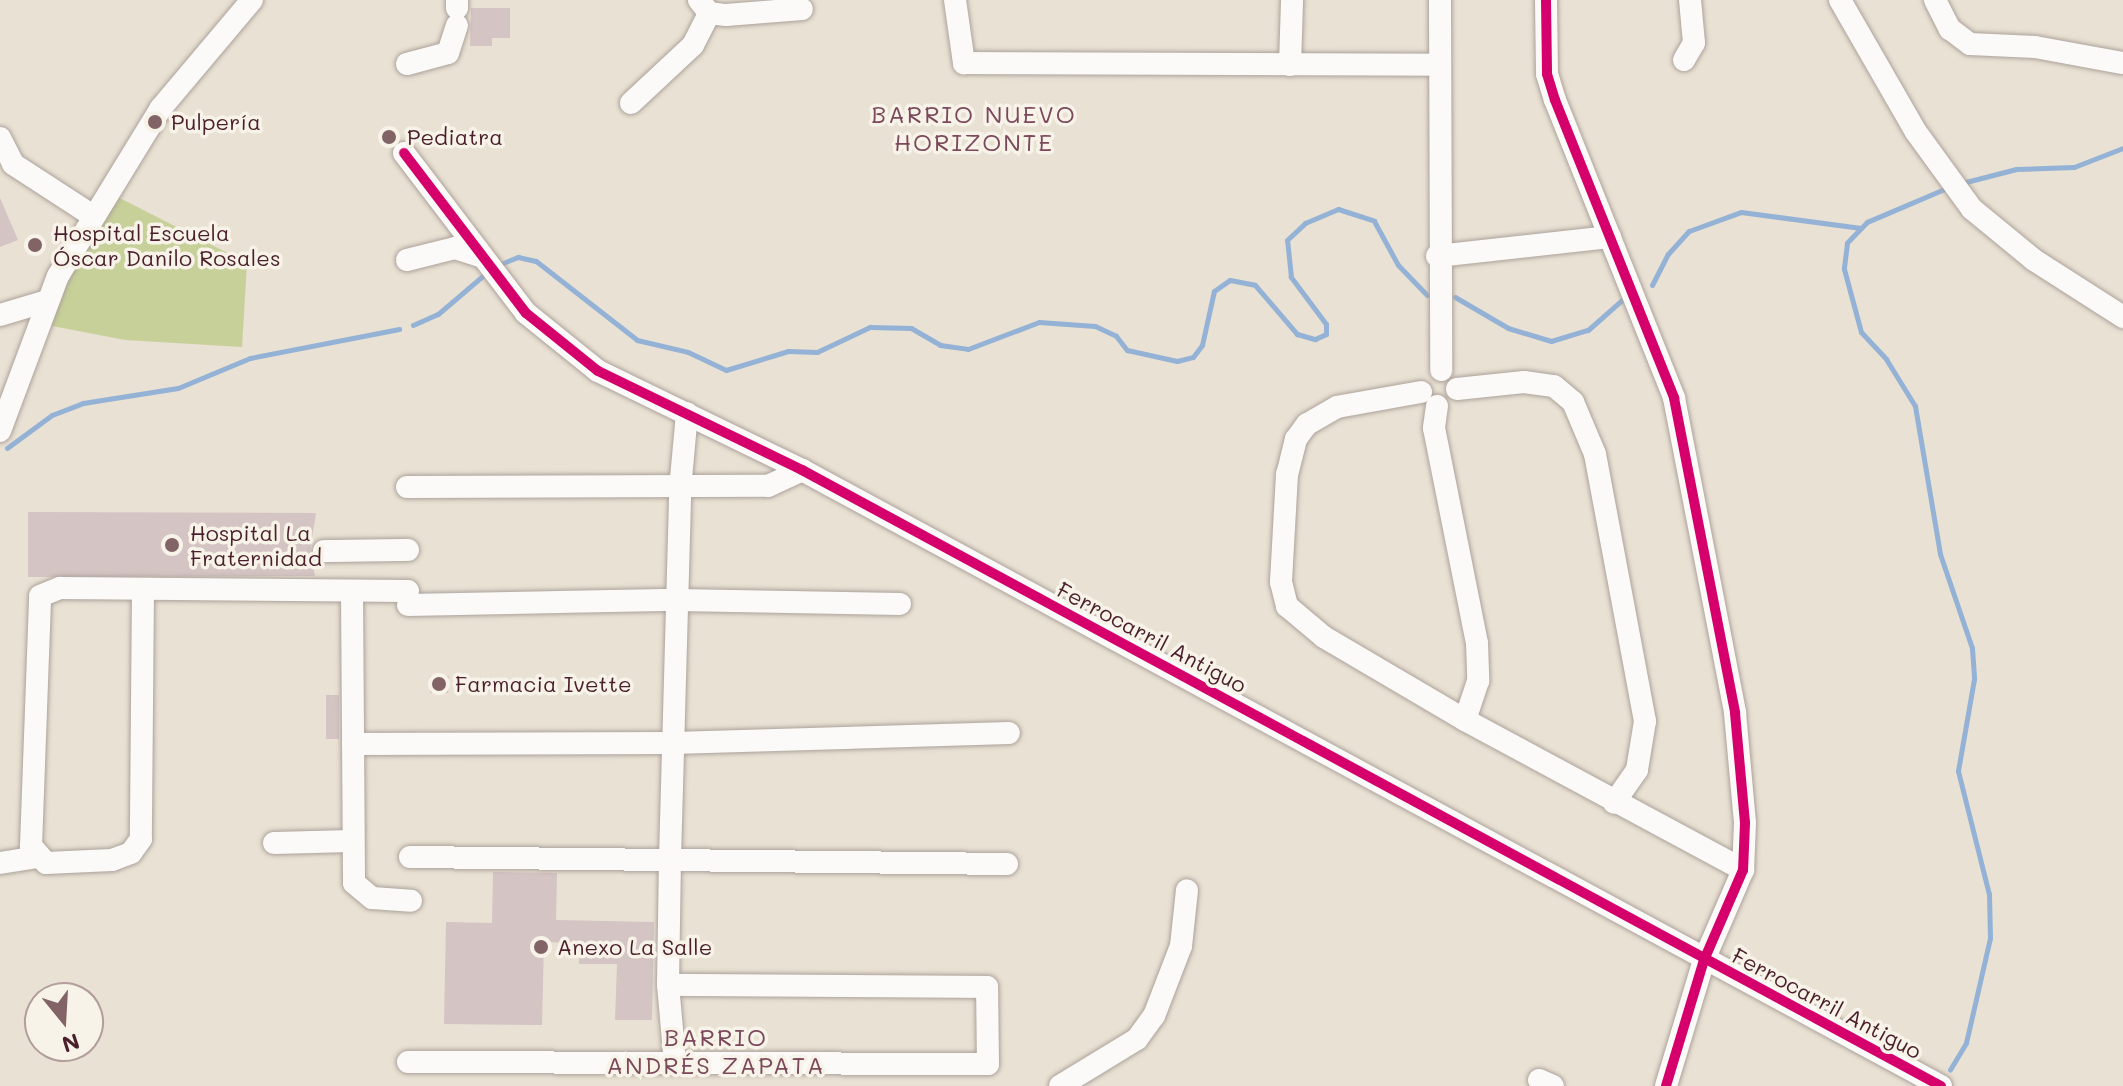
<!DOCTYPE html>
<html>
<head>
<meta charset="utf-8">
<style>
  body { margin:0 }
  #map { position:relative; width:2123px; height:1086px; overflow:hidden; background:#e9e1d3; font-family:Mali,sans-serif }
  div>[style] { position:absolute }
  .green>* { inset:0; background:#c7d099 }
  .stream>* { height:5px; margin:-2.5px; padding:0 2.5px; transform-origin:2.5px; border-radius:2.5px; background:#94b2d6 }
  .building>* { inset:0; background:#d4c4c3 }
  .roads { filter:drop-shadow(0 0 2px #aca29b) drop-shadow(0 0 2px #aca29b) }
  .minor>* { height:22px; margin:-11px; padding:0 11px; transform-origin:11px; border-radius:11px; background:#fcfaf8 }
  .cycleway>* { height:10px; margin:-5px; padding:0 5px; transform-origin:5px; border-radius:5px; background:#d6006c }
  .dots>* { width:22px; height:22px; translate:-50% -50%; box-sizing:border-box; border:4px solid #f7f3e8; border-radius:50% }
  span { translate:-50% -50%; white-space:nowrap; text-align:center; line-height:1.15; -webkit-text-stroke:7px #f7f3e8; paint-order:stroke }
  .poi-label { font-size:22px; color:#4a1f2b }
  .left { translate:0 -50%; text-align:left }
  .street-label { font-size:22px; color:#4a1f2b }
  .neighbourhood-label { font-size:24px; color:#7b495b; letter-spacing:2px }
  .north { position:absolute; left:24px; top:982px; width:80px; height:80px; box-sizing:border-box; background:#f7f3e8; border:2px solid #b29e9c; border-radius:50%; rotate:162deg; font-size:22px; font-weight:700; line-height:32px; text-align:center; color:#4a1f2b }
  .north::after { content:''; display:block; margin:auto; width:28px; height:36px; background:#826366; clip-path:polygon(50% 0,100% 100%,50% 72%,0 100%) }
</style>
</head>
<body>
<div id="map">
  <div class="green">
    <i style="clip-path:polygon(110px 193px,247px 263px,242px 347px,125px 340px,47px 325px,67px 267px)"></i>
  </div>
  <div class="stream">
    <i style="left:1962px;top:183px;width:56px;rotate:-14.5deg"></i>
    <i style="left:2016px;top:169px;width:58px;rotate:-2deg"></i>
    <i style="left:2074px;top:167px;width:53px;rotate:-21.2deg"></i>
    <i style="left:1949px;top:187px;width:89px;rotate:156.9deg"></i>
    <i style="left:1867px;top:222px;width:29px;rotate:134deg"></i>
    <i style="left:1847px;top:243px;width:26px;rotate:97deg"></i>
    <i style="left:1844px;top:269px;width:65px;rotate:74.9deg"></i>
    <i style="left:1861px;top:332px;width:37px;rotate:47deg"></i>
    <i style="left:1886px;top:359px;width:55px;rotate:58.3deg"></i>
    <i style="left:1915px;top:406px;width:150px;rotate:80.4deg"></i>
    <i style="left:1940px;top:554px;width:99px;rotate:71.2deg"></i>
    <i style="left:1972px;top:648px;width:31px;rotate:86deg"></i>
    <i style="left:1974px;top:679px;width:93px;rotate:99.9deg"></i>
    <i style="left:1958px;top:771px;width:127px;rotate:75.9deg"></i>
    <i style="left:1989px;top:894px;width:44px;rotate:88.7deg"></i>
    <i style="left:1990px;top:938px;width:108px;rotate:102.9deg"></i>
    <i style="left:1966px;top:1043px;width:31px;rotate:121deg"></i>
    <i style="left:498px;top:265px;width:22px;rotate:-22deg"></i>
    <i style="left:518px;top:257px;width:18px;rotate:13deg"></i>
    <i style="left:536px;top:261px;width:128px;rotate:38deg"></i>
    <i style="left:637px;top:340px;width:52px;rotate:13.2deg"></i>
    <i style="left:688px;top:352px;width:42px;rotate:25.3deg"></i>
    <i style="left:726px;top:370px;width:65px;rotate:-17deg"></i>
    <i style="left:788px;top:351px;width:29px;rotate:2deg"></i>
    <i style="left:817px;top:352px;width:59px;rotate:-25.3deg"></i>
    <i style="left:870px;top:327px;width:41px;rotate:1.4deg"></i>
    <i style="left:911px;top:328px;width:34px;rotate:30deg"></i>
    <i style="left:940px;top:345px;width:28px;rotate:8deg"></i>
    <i style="left:968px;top:349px;width:76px;rotate:-20.8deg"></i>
    <i style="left:1039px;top:322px;width:56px;rotate:4.1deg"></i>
    <i style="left:1095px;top:326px;width:23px;rotate:25deg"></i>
    <i style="left:1116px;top:336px;width:18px;rotate:52deg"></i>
    <i style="left:1127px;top:350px;width:51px;rotate:12.4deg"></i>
    <i style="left:1177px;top:361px;width:16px;rotate:-14deg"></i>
    <i style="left:1193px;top:357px;width:15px;rotate:-53deg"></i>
    <i style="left:1202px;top:345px;width:55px;rotate:-77.5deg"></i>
    <i style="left:1214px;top:291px;width:19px;rotate:-35deg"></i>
    <i style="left:1230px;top:280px;width:25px;rotate:11deg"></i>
    <i style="left:1255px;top:285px;width:65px;rotate:49.4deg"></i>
    <i style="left:1297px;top:334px;width:19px;rotate:16deg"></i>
    <i style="left:1315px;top:339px;width:12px;rotate:-24deg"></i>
    <i style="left:1326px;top:334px;width:10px;rotate:-90deg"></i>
    <i style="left:1326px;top:324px;width:59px;rotate:-126.7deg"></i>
    <i style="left:1291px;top:277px;width:37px;rotate:-96deg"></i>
    <i style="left:1287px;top:240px;width:25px;rotate:-43deg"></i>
    <i style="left:1305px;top:223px;width:36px;rotate:-23deg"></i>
    <i style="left:1338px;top:209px;width:38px;rotate:18deg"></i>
    <i style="left:1374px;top:221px;width:50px;rotate:61.4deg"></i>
    <i style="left:1398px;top:265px;width:42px;rotate:46deg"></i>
    <i style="left:1652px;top:285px;width:35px;rotate:-63deg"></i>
    <i style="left:1668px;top:254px;width:31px;rotate:-48deg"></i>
    <i style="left:1689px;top:231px;width:55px;rotate:-20.1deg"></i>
    <i style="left:1741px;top:212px;width:121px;rotate:7.6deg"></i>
    <i style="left:1455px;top:297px;width:61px;rotate:30.3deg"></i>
    <i style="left:1508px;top:328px;width:45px;rotate:16.8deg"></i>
    <i style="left:1551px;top:341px;width:39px;rotate:-17deg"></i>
    <i style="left:1588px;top:330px;width:45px;rotate:-41.4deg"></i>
    <i style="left:413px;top:325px;width:27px;rotate:-24deg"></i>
    <i style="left:438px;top:314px;width:63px;rotate:-40.5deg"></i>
    <i style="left:7px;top:448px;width:56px;rotate:-36.3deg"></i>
    <i style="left:52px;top:415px;width:33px;rotate:-21deg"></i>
    <i style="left:83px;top:403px;width:96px;rotate:-9deg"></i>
    <i style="left:178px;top:388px;width:78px;rotate:-22.6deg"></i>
    <i style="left:250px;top:358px;width:152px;rotate:-11deg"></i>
  </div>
  <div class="building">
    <i style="clip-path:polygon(471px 8px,510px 8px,510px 38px,492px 38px,492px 46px,470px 46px)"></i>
    <i style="clip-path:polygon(0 198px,18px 240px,0 247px)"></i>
    <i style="clip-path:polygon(28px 512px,316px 513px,310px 550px,315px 576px,28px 577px)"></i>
    <i style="clip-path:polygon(430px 676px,449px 676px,448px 693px,430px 693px)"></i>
    <i style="clip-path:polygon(326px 695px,339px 695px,339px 739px,326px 739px)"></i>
    <i style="clip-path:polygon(493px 872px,557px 873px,556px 920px,654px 922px,652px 1020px,615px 1020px,617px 964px,579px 964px,579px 943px,544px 942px,542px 1025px,444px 1024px,446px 922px,492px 923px)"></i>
  </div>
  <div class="roads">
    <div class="minor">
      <i style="left:699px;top:0;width:16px;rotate:52deg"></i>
      <i style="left:709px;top:13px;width:17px;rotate:7deg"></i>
      <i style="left:726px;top:15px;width:76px;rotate:-4.5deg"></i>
      <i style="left:955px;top:0;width:64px;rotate:81.9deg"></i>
      <i style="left:964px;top:63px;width:476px;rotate:0.2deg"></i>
      <i style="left:1440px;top:0;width:370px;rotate:89.8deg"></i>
      <i style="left:1546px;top:0;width:74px;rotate:89.2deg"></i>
      <i style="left:1547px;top:74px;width:27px;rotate:73deg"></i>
      <i style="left:1555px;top:100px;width:321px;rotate:68.2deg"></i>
      <i style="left:1674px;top:398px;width:321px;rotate:79deg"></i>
      <i style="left:1735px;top:713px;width:110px;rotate:84.8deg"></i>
      <i style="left:1745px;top:823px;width:47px;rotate:92.4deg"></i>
      <i style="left:1743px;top:870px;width:98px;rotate:113.4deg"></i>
      <i style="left:1704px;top:960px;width:132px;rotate:106.8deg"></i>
      <i style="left:1840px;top:0;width:152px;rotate:60.1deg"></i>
      <i style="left:1916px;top:132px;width:95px;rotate:54deg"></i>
      <i style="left:1972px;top:209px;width:80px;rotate:39.4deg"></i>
      <i style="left:2034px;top:260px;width:106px;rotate:32.6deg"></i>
      <i style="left:1935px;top:0;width:33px;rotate:63deg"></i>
      <i style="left:1950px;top:29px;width:25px;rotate:37deg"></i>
      <i style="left:1970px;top:44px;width:65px;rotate:2.6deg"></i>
      <i style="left:2035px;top:47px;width:88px;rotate:10.4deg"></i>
      <i style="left:457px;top:8px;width:8px;rotate:-90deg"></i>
      <i style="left:1684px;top:60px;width:20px;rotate:-60deg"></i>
      <i style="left:1694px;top:43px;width:43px;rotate:-95.3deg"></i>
      <i style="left:407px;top:64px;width:42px;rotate:-15deg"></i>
      <i style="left:448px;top:53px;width:29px;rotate:-72deg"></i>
      <i style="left:1290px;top:65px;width:65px;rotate:-88.2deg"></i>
      <i style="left:631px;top:103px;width:85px;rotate:-43.1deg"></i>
      <i style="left:693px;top:45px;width:36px;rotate:-63deg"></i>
      <i style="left:0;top:138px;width:29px;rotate:63deg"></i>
      <i style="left:13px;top:164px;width:95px;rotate:33deg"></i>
      <i style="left:404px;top:153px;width:201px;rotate:52.7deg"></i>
      <i style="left:526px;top:313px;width:92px;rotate:38.9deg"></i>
      <i style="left:598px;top:371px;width:227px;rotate:25.9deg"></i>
      <i style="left:802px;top:470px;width:1295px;rotate:28.41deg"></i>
      <i style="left:1437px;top:256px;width:174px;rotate:-6.3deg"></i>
      <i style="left:407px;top:260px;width:49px;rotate:-14deg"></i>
      <i style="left:455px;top:248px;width:28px;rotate:18deg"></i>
      <i style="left:0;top:315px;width:49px;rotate:-16.6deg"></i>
      <i style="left:1457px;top:389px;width:67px;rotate:-6deg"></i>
      <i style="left:1524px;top:382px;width:30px;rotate:8deg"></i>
      <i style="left:1554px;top:386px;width:25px;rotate:40deg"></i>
      <i style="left:1573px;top:402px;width:56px;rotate:67.1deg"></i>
      <i style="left:1595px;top:454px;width:272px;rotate:79.4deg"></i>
      <i style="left:1645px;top:721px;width:50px;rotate:99.3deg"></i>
      <i style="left:1637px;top:770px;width:40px;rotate:124.9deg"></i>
      <i style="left:1421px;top:392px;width:85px;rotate:169.9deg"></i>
      <i style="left:1337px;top:407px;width:34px;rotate:150deg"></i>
      <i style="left:1307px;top:424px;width:19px;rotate:126deg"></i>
      <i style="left:1296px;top:439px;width:36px;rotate:104deg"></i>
      <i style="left:1287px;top:474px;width:108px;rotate:93.2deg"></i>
      <i style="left:1281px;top:582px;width:25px;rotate:76deg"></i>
      <i style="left:1287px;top:606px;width:48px;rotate:40deg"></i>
      <i style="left:1324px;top:637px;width:164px;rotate:30.5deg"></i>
      <i style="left:1465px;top:720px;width:316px;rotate:28.3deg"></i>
      <i style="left:1437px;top:406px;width:22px;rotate:98deg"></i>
      <i style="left:1434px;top:428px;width:219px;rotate:78.7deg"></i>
      <i style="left:1477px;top:643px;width:38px;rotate:88deg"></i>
      <i style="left:1478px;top:681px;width:41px;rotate:108.4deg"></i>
      <i style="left:0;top:431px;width:165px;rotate:-69.5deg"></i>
      <i style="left:58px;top:276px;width:197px;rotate:-58.5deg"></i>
      <i style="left:161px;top:108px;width:141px;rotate:-49.9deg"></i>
      <i style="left:407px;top:487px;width:361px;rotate:-0.2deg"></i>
      <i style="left:768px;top:486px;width:38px;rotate:-25deg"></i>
      <i style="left:324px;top:551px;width:84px;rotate:-0.7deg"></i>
      <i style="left:143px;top:589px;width:250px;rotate:90.5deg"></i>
      <i style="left:141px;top:839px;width:17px;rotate:126deg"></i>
      <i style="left:131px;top:853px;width:20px;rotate:160deg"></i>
      <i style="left:112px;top:860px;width:66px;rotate:177.4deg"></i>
      <i style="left:46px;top:863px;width:23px;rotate:-131deg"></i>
      <i style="left:31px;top:846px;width:250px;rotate:-87.9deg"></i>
      <i style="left:40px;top:596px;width:22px;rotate:-22deg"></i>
      <i style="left:60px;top:588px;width:348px;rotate:0.5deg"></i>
      <i style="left:352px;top:591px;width:292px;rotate:89.6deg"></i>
      <i style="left:354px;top:883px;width:23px;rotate:40deg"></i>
      <i style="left:372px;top:898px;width:39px;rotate:4deg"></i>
      <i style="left:408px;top:605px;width:269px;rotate:-1.1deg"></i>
      <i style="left:677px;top:600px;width:223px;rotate:1deg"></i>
      <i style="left:353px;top:744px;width:320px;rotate:-0.2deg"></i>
      <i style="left:673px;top:743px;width:336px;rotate:-1.7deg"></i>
      <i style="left:274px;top:843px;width:78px;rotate:-1.5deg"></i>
      <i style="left:410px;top:857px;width:597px;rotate:0.67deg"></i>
      <i style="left:0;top:863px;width:37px;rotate:-9deg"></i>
      <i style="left:408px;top:1062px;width:580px;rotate:0.2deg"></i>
      <i style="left:988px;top:1064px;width:77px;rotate:-90.7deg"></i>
      <i style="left:987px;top:987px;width:319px;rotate:-179.6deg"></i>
      <i style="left:675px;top:1063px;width:78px;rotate:-95.1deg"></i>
      <i style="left:668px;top:985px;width:127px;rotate:-89.1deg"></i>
      <i style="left:670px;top:858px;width:369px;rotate:-88.4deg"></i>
      <i style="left:680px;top:489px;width:76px;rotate:-84.7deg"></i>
      <i style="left:1539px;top:1080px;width:15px;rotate:23deg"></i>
      <i style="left:1060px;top:1086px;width:90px;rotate:-31.4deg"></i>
      <i style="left:1137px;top:1039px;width:29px;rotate:-54deg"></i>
      <i style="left:1154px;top:1016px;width:75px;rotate:-68.9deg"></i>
      <i style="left:1181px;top:946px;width:56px;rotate:-83.9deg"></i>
    </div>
  </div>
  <div class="cycleway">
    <i style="left:1546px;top:0;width:74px;rotate:89.2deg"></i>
    <i style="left:1547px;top:74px;width:27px;rotate:73deg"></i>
    <i style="left:1555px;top:100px;width:321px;rotate:68.2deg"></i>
    <i style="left:1674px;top:398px;width:321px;rotate:79deg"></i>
    <i style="left:1735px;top:713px;width:110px;rotate:84.8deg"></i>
    <i style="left:1745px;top:823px;width:47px;rotate:92.4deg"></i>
    <i style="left:1743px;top:870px;width:98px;rotate:113.4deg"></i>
    <i style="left:1704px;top:960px;width:132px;rotate:106.8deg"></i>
    <i style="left:404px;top:153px;width:201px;rotate:52.7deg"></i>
    <i style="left:526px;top:313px;width:92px;rotate:38.9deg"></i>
    <i style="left:598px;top:371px;width:227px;rotate:25.9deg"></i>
    <i style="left:802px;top:470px;width:1295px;rotate:28.41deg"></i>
  </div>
  <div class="dots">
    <i style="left:155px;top:122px;background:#826366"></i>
    <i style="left:389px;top:137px;background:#826366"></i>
    <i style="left:35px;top:245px;background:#826366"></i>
    <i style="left:172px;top:545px;background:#826366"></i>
    <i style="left:439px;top:684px;background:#826366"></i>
    <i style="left:541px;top:947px;background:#826366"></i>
  </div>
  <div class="poi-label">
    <span class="left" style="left:171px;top:122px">Pulpería</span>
    <span class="left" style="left:407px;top:137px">Pediatra</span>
    <span class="left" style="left:53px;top:245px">Hospital Escuela<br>Óscar Danilo Rosales</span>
    <span class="left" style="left:190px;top:545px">Hospital La<br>Fraternidad</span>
    <span class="left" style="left:455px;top:684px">Farmacia Ivette</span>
    <span class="left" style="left:557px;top:947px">Anexo La Salle</span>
  </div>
  <div class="street-label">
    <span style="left:1152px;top:637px;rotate:28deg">Ferrocarril Antiguo</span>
    <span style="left:1827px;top:1003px;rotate:28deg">Ferrocarril Antiguo</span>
  </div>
  <div class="neighbourhood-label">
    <span style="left:974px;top:128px">BARRIO NUEVO<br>HORIZONTE</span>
    <span style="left:716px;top:1051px">BARRIO<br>ANDRÉS ZAPATA</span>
  </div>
  <div class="north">N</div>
</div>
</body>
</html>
